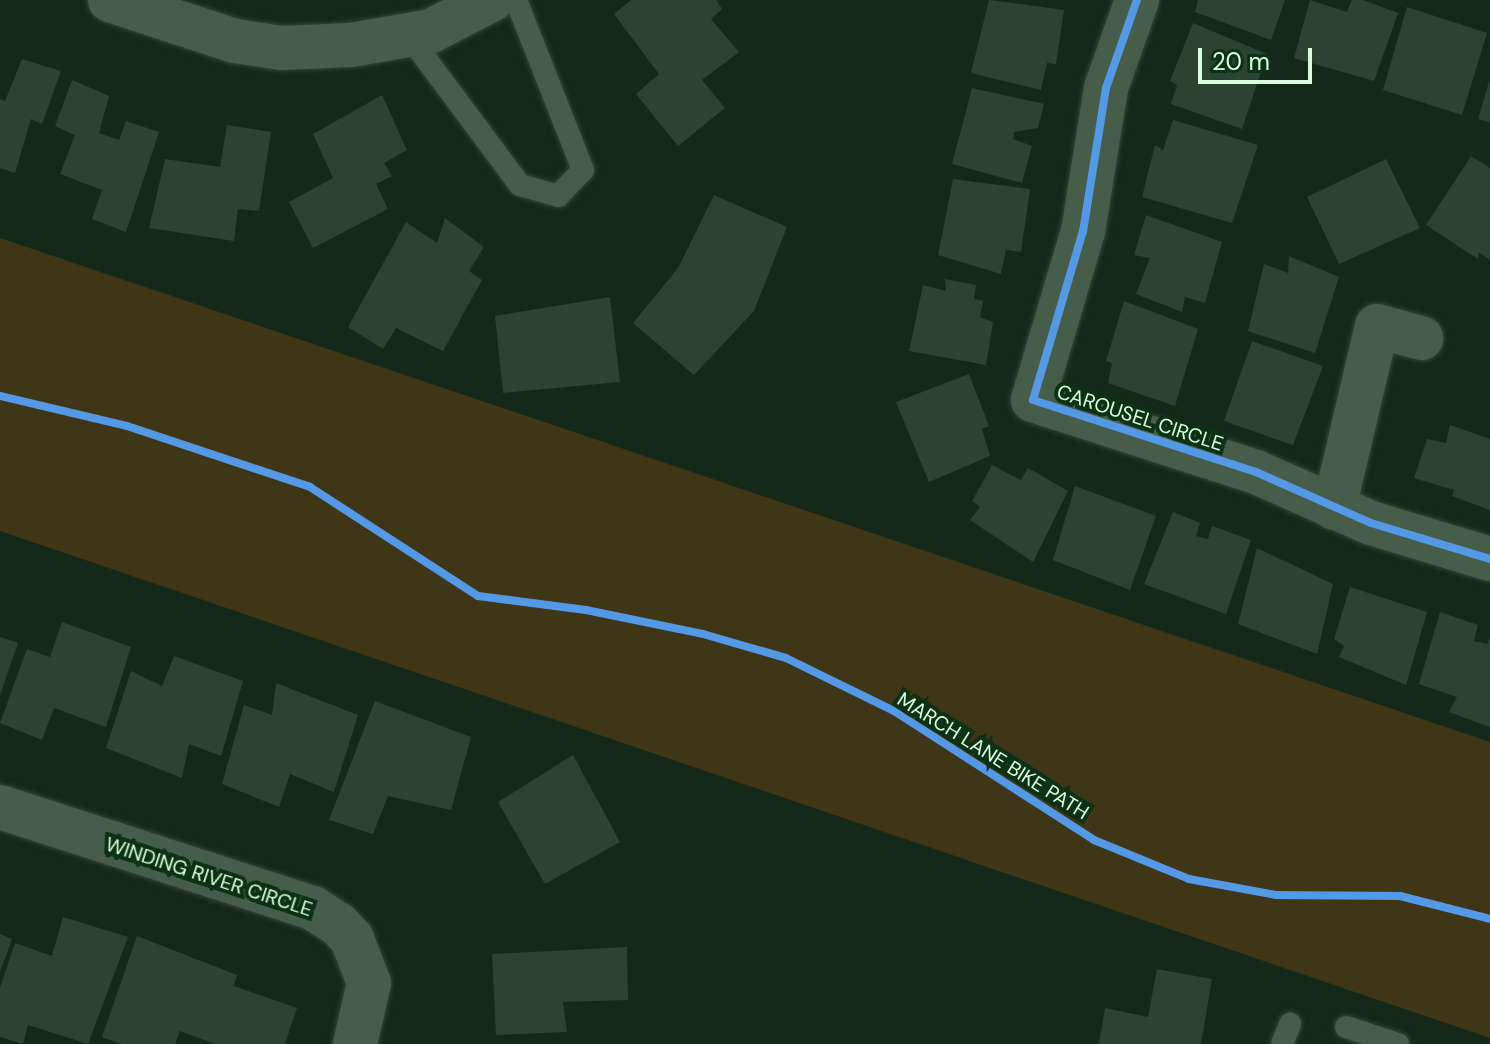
<!DOCTYPE html>
<html>
<head>
<meta charset="utf-8">
<style>
  body { margin:0 }
  #map { position:relative; width:1490px; height:1044px; overflow:hidden; background:#152919; font-family:"DM Sans",sans-serif }
  div>[style] { position:absolute }
  .green>* { inset:0; background:#3f3618 }
  .building>* { inset:0; background:#2c4330 }
  .roads { filter:drop-shadow(0 0 2px #334436) drop-shadow(0 0 2px #334436) }
  .service>* { height:22px; margin:-11px; padding:0 11px; transform-origin:11px; border-radius:11px; background:#465d4a }
  .minor>* { height:44px; margin:-22px; padding:0 22px; transform-origin:22px; border-radius:22px; background:#465d4a }
  .cycleway>* { height:8px; margin:-4px; padding:0 4px; transform-origin:4px; border-radius:4px; background:#5399e6 }
  span { translate:-50% -50%; white-space:nowrap; text-align:center; line-height:1.15; -webkit-text-stroke:8px #0d3114; paint-order:stroke }
  .street-label { font-size:20px; color:#dbfddd }
  .scale { position:absolute; left:1198px; top:48px; width:114px; height:36px; box-sizing:border-box; border:4px solid #dbfddd; border-top:0; padding-left:10px; font-size:24px; line-height:28px; white-space:nowrap; color:#dbfddd; -webkit-text-stroke:6px #0d3114; paint-order:stroke }
</style>
</head>
<body>
<div id="map">
  <div class="green">
    <i style="clip-path:polygon(0 238px,1490px 742px,1490px 1038px,0 531px)"></i>
  </div>
  <div class="building">
    <i style="clip-path:polygon(631px 0,716px 0,722px 9px,711px 19px,739px 52px,702px 80px,725px 108px,678px 146px,636px 94px,659px 74px,614px 14px)"></i>
    <i style="clip-path:polygon(989px 0,1064px 10px,1056px 64px,1047px 63px,1041px 90px,971px 73px)"></i>
    <i style="clip-path:polygon(1198px 0,1285px 0,1271px 40px,1195px 12px)"></i>
    <i style="clip-path:polygon(1310px 0,1347px 12px,1352px 0,1363px 0,1398px 13px,1374px 81px,1294px 58px)"></i>
    <i style="clip-path:polygon(1407px 7px,1487px 33px,1462px 115px,1383px 90px)"></i>
    <i style="clip-path:polygon(1193px 23px,1267px 54px,1242px 129px,1171px 104px,1177px 85px,1170px 81px)"></i>
    <i style="clip-path:polygon(22px 59px,61px 71px,42px 124px,31px 119px,15px 173px,0 168px,0 99px,5px 101px)"></i>
    <i style="clip-path:polygon(72px 80px,109px 96px,99px 133px,119px 140px,126px 121px,159px 132px,126px 232px,92px 219px,102px 190px,60px 174px,75px 135px,55px 126px)"></i>
    <i style="clip-path:polygon(1489px 82px,1490px 82px,1490px 122px,1478px 119px)"></i>
    <i style="clip-path:polygon(972px 88px,1044px 104px,1038px 128px,1014px 132px,1013px 139px,1032px 146px,1022px 183px,952px 164px)"></i>
    <i style="clip-path:polygon(382px 95px,407px 150px,384px 163px,392px 176px,376px 184px,388px 209px,313px 248px,289px 202px,333px 178px,313px 134px)"></i>
    <i style="clip-path:polygon(1173px 120px,1258px 145px,1232px 223px,1142px 197px,1155px 145px,1163px 150px)"></i>
    <i style="clip-path:polygon(227px 125px,271px 132px,259px 211px,238px 209px,234px 241px,149px 228px,165px 159px,220px 167px)"></i>
    <i style="clip-path:polygon(1471px 156px,1490px 168px,1490px 260px,1479px 252px,1478px 259px,1426px 225px)"></i>
    <i style="clip-path:polygon(1386px 159px,1420px 228px,1339px 264px,1307px 197px)"></i>
    <i style="clip-path:polygon(953px 179px,1030px 189px,1021px 252px,1006px 250px,1001px 274px,938px 255px)"></i>
    <i style="clip-path:polygon(714px 195px,787px 227px,754px 311px,694px 375px,633px 323px,678px 268px)"></i>
    <i style="clip-path:polygon(1146px 215px,1222px 242px,1205px 303px,1185px 297px,1182px 312px,1136px 294px,1150px 258px,1134px 255px)"></i>
    <i style="clip-path:polygon(445px 218px,484px 247px,469px 271px,482px 280px,443px 351px,396px 328px,383px 349px,348px 327px,406px 222px,437px 243px)"></i>
    <i style="clip-path:polygon(1289px 256px,1339px 277px,1315px 353px,1248px 331px,1264px 264px,1288px 273px)"></i>
    <i style="clip-path:polygon(945px 279px,976px 285px,974px 299px,983px 301px,980px 317px,993px 322px,986px 365px,909px 351px,923px 285px,946px 291px)"></i>
    <i style="clip-path:polygon(610px 297px,620px 382px,503px 393px,495px 316px)"></i>
    <i style="clip-path:polygon(1124px 301px,1198px 329px,1175px 406px,1108px 383px,1112px 363px,1106px 361px)"></i>
    <i style="clip-path:polygon(1252px 341px,1323px 366px,1293px 445px,1224px 421px)"></i>
    <i style="clip-path:polygon(969px 374px,989px 426px,982px 429px,990px 456px,929px 482px,896px 402px)"></i>
    <i style="clip-path:polygon(1450px 425px,1490px 439px,1490px 510px,1452px 496px,1454px 490px,1414px 478px,1427px 439px,1446px 443px)"></i>
    <i style="clip-path:polygon(992px 465px,1021px 480px,1028px 468px,1068px 491px,1033px 562px,970px 520px,980px 507px,972px 501px)"></i>
    <i style="clip-path:polygon(1075px 486px,1156px 516px,1130px 590px,1053px 560px)"></i>
    <i style="clip-path:polygon(1173px 512px,1200px 523px,1196px 536px,1208px 539px,1212px 526px,1251px 540px,1226px 614px,1144px 584px)"></i>
    <i style="clip-path:polygon(1257px 548px,1333px 584px,1317px 654px,1238px 624px)"></i>
    <i style="clip-path:polygon(1350px 587px,1427px 612px,1406px 685px,1339px 657px,1344px 646px,1334px 639px)"></i>
    <i style="clip-path:polygon(1440px 612px,1478px 625px,1474px 641px,1487px 644px,1490px 638px,1490px 727px,1449px 712px,1457px 697px,1419px 684px)"></i>
    <i style="clip-path:polygon(62px 622px,131px 647px,106px 727px,54px 708px,42px 740px,0 723px,27px 649px,50px 657px)"></i>
    <i style="clip-path:polygon(0 637px,18px 643px,0 695px)"></i>
    <i style="clip-path:polygon(174px 656px,243px 681px,221px 756px,189px 744px,182px 778px,106px 748px,131px 671px,162px 686px)"></i>
    <i style="clip-path:polygon(276px 683px,358px 715px,334px 792px,290px 774px,279px 807px,222px 784px,244px 705px,272px 715px)"></i>
    <i style="clip-path:polygon(375px 701px,471px 737px,451px 810px,388px 796px,373px 834px,329px 820px)"></i>
    <i style="clip-path:polygon(573px 755px,620px 842px,545px 884px,498px 802px)"></i>
    <i style="clip-path:polygon(63px 917px,128px 937px,88px 1044px,28px 1025px,23px 1044px,0 1037px,0 988px,15px 943px,52px 956px)"></i>
    <i style="clip-path:polygon(0 934px,12px 939px,0 972px)"></i>
    <i style="clip-path:polygon(137px 936px,237px 975px,234px 986px,297px 1008px,285px 1044px,215px 1044px,180px 1031px,175px 1044px,122px 1044px,102px 1037px)"></i>
    <i style="clip-path:polygon(627px 947px,628px 1000px,563px 1002px,567px 1032px,496px 1035px,492px 954px)"></i>
    <i style="clip-path:polygon(1157px 969px,1212px 979px,1201px 1044px,1099px 1044px,1105px 1008px,1148px 1017px)"></i>
  </div>
  <div class="roads">
    <div class="service">
      <i style="left:408px;top:35px;width:187px;rotate:53.3deg"></i>
      <i style="left:520px;top:185px;width:40px;rotate:16deg"></i>
      <i style="left:558px;top:196px;width:36px;rotate:-46deg"></i>
      <i style="left:583px;top:170px;width:183px;rotate:-111.5deg"></i>
      <i style="left:1346px;top:1027px;width:55px;rotate:18.1deg"></i>
      <i style="left:1282px;top:1044px;width:22px;rotate:-68deg"></i>
    </div>
    <div class="minor">
      <i style="left:110px;top:0;width:132px;rotate:18.2deg"></i>
      <i style="left:235px;top:41px;width:47px;rotate:8.7deg"></i>
      <i style="left:281px;top:48px;width:70px;rotate:-2.5deg"></i>
      <i style="left:351px;top:45px;width:81px;rotate:-9.9deg"></i>
      <i style="left:431px;top:31px;width:68px;rotate:-27.3deg"></i>
      <i style="left:1137px;top:0;width:93px;rotate:109.4deg"></i>
      <i style="left:1106px;top:88px;width:145px;rotate:99.1deg"></i>
      <i style="left:1083px;top:231px;width:176px;rotate:106.5deg"></i>
      <i style="left:1033px;top:400px;width:234px;rotate:17.9deg"></i>
      <i style="left:1256px;top:472px;width:126px;rotate:23.9deg"></i>
      <i style="left:1371px;top:523px;width:124px;rotate:16.8deg"></i>
      <i style="left:1334px;top:508px;width:187px;rotate:-76.7deg"></i>
      <i style="left:1377px;top:326px;width:46px;rotate:15.3deg"></i>
      <i style="left:0;top:807px;width:329px;rotate:17.9deg"></i>
      <i style="left:313px;top:908px;width:30px;rotate:33deg"></i>
      <i style="left:338px;top:924px;width:21px;rotate:47deg"></i>
      <i style="left:352px;top:939px;width:47px;rotate:68.9deg"></i>
      <i style="left:369px;top:983px;width:63px;rotate:102.9deg"></i>
    </div>
  </div>
  <div class="cycleway">
    <i style="left:1137px;top:0;width:93px;rotate:109.4deg"></i>
    <i style="left:1106px;top:88px;width:145px;rotate:99.1deg"></i>
    <i style="left:1083px;top:231px;width:176px;rotate:106.5deg"></i>
    <i style="left:1033px;top:400px;width:234px;rotate:17.9deg"></i>
    <i style="left:1256px;top:472px;width:126px;rotate:23.9deg"></i>
    <i style="left:1371px;top:523px;width:124px;rotate:16.8deg"></i>
    <i style="left:0;top:396px;width:130px;rotate:13.3deg"></i>
    <i style="left:127px;top:426px;width:193px;rotate:18.4deg"></i>
    <i style="left:310px;top:487px;width:200px;rotate:33deg"></i>
    <i style="left:478px;top:596px;width:109px;rotate:7.4deg"></i>
    <i style="left:586px;top:610px;width:119px;rotate:11.6deg"></i>
    <i style="left:703px;top:634px;width:86px;rotate:16.1deg"></i>
    <i style="left:786px;top:658px;width:120px;rotate:26.1deg"></i>
    <i style="left:894px;top:711px;width:238px;rotate:32.8deg"></i>
    <i style="left:1094px;top:840px;width:103px;rotate:22.3deg"></i>
    <i style="left:1189px;top:879px;width:88px;rotate:10.4deg"></i>
    <i style="left:1276px;top:895px;width:124px;rotate:0.5deg"></i>
    <i style="left:1400px;top:896px;width:93px;rotate:14.3deg"></i>
  </div>
  <div class="street-label">
    <span style="left:1140px;top:418px;rotate:18deg">CAROUSEL CIRCLE</span>
    <span style="left:993px;top:756px;rotate:32deg">MARCH LANE BIKE PATH</span>
    <span style="left:209px;top:877px;rotate:18deg">WINDING RIVER CIRCLE</span>
  </div>
  <div class="scale">20 m</div>
</div>
</body>
</html>
